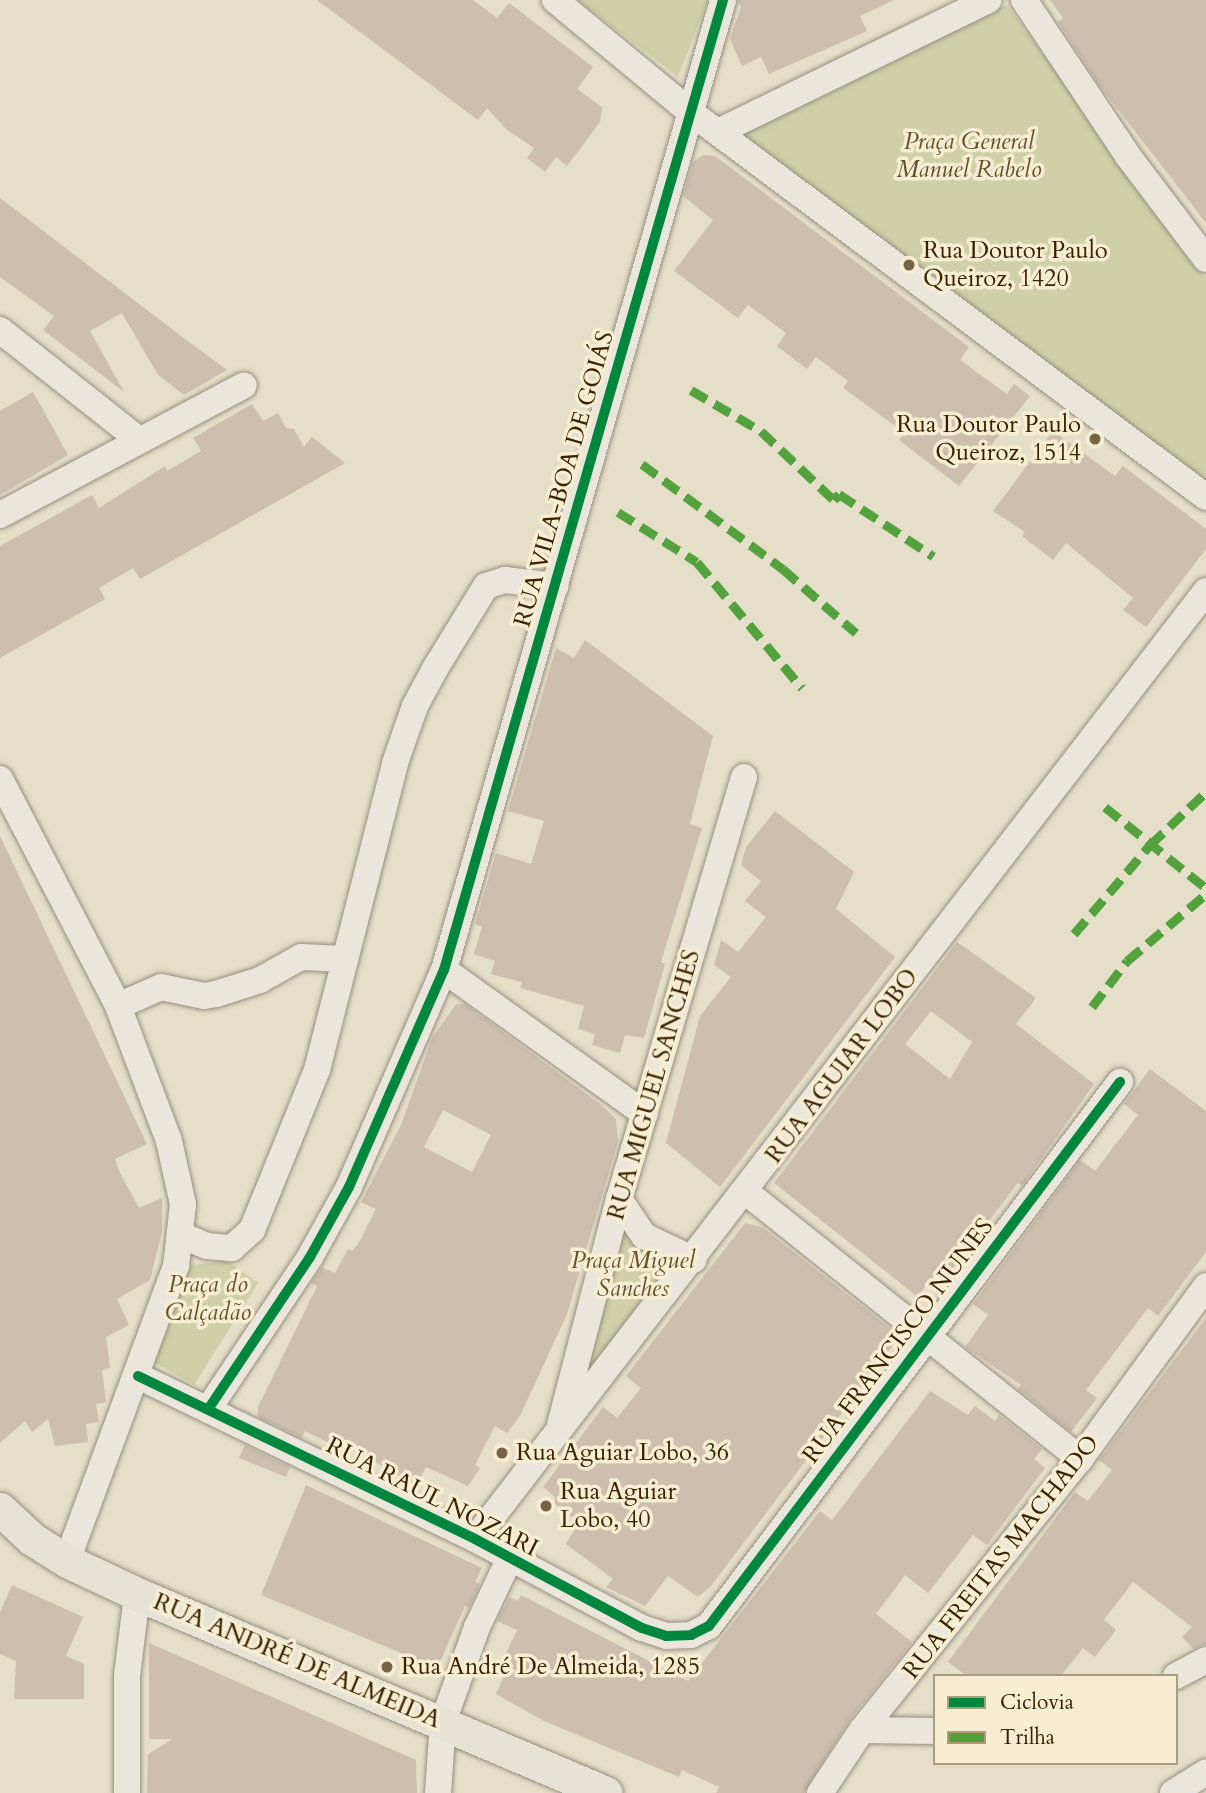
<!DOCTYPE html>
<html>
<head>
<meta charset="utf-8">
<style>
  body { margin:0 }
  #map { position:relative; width:1206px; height:1793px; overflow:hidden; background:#e5dec8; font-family:Cardo,serif }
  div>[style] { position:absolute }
  .green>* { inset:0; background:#cfcfa8 }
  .building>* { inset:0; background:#cdbeae }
  .roads { filter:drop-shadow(0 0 2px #968f7e) drop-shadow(0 0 2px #968f7e) }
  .minor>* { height:26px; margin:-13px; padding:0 13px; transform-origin:13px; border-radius:13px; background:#eae6db }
  .major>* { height:33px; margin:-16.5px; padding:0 16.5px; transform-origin:16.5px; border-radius:16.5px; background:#e6e2d6 }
  .quiet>* { height:9px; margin-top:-4.5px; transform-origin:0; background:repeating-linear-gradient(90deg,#53a23d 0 18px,transparent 0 27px) }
  .cycleway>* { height:10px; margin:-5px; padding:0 5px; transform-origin:5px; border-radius:5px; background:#00873e }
  .dots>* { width:19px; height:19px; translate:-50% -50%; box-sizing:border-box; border:4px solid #f6edd3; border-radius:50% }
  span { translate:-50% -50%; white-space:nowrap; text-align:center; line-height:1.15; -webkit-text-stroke:7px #f6edd3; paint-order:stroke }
  .park-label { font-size:24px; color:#61522c; font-style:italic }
  .poi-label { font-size:24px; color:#392202 }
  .left { translate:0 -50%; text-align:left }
  .right { translate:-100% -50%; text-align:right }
  .street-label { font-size:24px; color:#392202 }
  .legend { position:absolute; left:933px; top:1674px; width:245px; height:91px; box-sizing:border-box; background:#f6edd3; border:2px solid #aa9c7f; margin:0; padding:9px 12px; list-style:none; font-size:21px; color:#392202 }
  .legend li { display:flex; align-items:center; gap:14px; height:35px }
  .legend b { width:35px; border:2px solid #aa9c7f }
</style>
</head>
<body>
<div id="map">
  <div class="green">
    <i style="clip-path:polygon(578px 0,708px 0,678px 77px)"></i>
    <i style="clip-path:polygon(1007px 5px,1206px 278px,1206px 485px,734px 128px)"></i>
    <i style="clip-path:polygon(620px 1227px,641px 1251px,678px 1259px,576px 1391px)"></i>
    <i style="clip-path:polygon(228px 1261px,258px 1283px,194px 1385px,148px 1359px,182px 1266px)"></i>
  </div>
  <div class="building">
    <i style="clip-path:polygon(317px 0,473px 0,497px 18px,509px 3px,593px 67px,577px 89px,602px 107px,600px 122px,567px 166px,556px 157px,545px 172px,527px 158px,534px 148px,506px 129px,487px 108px,478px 120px)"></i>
    <i style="clip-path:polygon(738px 0,894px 0,860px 16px,867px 31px,769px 74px,761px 57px,742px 66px,730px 39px,741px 7px)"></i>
    <i style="clip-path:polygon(1050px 0,1206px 0,1206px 223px,1099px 85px,1058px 22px,1063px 18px)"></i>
    <i style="clip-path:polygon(703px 155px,715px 156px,969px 347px,960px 360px,1007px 394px,1014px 384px,1030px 396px,959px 486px,899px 440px,905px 433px,843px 388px,848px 381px,816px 357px,807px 369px,777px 346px,786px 333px,748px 305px,738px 318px,674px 271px,713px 220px,683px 196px,693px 162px)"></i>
    <i style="clip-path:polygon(0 198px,185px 339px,227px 370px,184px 395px,158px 375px,122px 313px,90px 331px,124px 392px,43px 330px,54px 316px,0 277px)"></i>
    <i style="clip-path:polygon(33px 392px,68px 455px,0 495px,0 411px)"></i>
    <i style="clip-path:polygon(252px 404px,263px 421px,278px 413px,286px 428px,294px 429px,304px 447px,312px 437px,345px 463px,140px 579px,133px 568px,99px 588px,105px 599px,0 658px,0 546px,92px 495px,99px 508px,165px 466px,167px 471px,201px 451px,193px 438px)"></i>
    <i style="clip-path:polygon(1053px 431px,1115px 476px,1123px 466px,1206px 529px,1206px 549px,1146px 627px,1123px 610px,1133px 598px,1066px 543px,1053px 560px,1022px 536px,1025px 532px,993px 511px)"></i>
    <i style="clip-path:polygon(585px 640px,713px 736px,690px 824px,702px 828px,661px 962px,665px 964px,644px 1038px,625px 1035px,620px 1053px,592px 1045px,595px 1034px,578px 1029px,584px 1006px,520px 988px,522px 982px,491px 974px,495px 961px,474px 954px,482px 927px,475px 924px,496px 853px,531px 864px,544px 821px,508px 811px,556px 648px,574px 658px)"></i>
    <i style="clip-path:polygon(775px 811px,854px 872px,836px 909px,895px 957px,720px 1187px,666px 1143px,700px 1016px,731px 977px,714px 965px,721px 940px,738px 952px,766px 917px,745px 901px,761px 881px,741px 865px,746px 847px)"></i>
    <i style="clip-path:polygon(0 836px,147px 1144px,115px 1159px,120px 1173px,139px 1208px,162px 1198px,162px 1231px,150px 1280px,117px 1299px,129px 1325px,106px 1337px,110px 1368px,102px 1370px,106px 1402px,96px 1404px,99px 1422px,86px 1424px,88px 1442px,55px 1446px,48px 1419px,32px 1432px,25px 1421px,0 1443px)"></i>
    <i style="clip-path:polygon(evenodd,957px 942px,1036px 998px,1016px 1024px,1094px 1084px,1022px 1186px,1018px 1183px,940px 1285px,931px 1278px,918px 1297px,774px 1183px,957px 942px,931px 1011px,972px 1042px,950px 1079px,905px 1044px,931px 1011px)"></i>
    <i style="clip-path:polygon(evenodd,456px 1004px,465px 1004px,600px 1104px,616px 1119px,618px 1142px,567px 1314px,521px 1414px,507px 1433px,495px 1426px,475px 1465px,480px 1468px,468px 1486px,426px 1467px,416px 1486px,348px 1446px,346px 1451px,305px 1431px,302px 1438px,258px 1417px,258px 1407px,317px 1286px,311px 1283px,322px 1267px,335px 1273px,348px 1249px,352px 1251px,358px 1244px,376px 1209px,361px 1202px,401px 1125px,432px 1038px,456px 1004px,443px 1110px,491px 1135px,472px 1172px,424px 1147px,443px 1110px)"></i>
    <i style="clip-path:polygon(1150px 1069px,1206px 1111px,1206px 1252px,1158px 1316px,1148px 1308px,1101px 1370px,1086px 1390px,1097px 1398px,1071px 1432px,1018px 1389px,1021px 1385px,965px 1347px,988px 1315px,973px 1304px,1080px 1160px,1095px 1171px,1138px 1115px,1124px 1104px)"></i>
    <i style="clip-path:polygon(745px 1223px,762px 1227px,900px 1336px,711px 1586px,698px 1597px,668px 1576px,645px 1606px,606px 1587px,613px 1579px,566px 1544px,579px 1522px,553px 1503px,556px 1498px,543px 1487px,603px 1407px,617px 1418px,641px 1388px,626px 1376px)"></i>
    <i style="clip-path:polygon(1206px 1318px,1206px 1644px,1193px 1649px,1182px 1637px,1192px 1627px,1133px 1582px,1104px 1620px,1116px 1630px,1095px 1657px,1083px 1648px,1061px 1676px,967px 1676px,948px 1662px,1075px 1492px,1088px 1501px,1112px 1470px,1099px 1460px)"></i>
    <i style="clip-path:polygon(930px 1391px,968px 1415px,975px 1406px,995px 1421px,999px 1415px,1042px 1449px,1034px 1459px,1045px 1468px,987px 1545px,973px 1535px,928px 1593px,905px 1575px,876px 1614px,912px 1642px,849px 1721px,804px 1793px,716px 1793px,719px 1787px,682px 1770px,679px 1777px,544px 1721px,496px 1694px,512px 1658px,505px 1655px,517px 1630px,497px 1621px,509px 1597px,518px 1601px,521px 1595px,688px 1681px,820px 1511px,832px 1520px)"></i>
    <i style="clip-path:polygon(245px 1445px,290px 1467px,286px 1477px,239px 1458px)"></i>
    <i style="clip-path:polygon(306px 1485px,482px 1568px,475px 1582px,480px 1584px,469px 1608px,465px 1606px,434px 1675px,399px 1660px,401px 1653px,261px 1595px)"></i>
    <i style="clip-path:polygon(12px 1585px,83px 1617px,66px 1656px,84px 1664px,84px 1699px,14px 1699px,16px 1661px,0 1654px,0 1612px)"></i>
    <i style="clip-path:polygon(149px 1643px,416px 1760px,417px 1793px,147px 1793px,148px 1754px,173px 1739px,149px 1739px)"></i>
  </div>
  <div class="roads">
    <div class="minor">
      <i style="left:555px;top:0;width:179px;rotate:39.6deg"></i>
      <i style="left:693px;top:114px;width:640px;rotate:36.74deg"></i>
      <i style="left:1024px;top:0;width:187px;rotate:56.3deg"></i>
      <i style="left:1128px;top:156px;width:129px;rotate:52.9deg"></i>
      <i style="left:718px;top:132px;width:301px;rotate:-26deg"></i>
      <i style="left:0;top:330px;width:176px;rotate:38.3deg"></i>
      <i style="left:0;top:515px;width:276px;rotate:-28deg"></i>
      <i style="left:0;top:779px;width:256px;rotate:62.5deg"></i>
      <i style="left:118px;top:1006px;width:144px;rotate:69.3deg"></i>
      <i style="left:169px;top:1141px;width:65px;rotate:77.5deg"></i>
      <i style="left:183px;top:1204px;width:62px;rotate:96.4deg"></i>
      <i style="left:176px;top:1266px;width:314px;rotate:110.3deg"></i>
      <i style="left:444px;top:970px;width:247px;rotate:35.6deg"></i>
      <i style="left:118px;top:1006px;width:47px;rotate:-23.8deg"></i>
      <i style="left:161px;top:987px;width:44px;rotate:11.8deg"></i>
      <i style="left:204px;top:996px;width:12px;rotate:-9deg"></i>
      <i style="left:216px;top:994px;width:46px;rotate:-17.7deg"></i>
      <i style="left:260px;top:980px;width:47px;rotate:-29.3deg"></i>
      <i style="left:301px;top:957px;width:43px;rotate:2.7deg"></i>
      <i style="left:746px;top:1192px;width:428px;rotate:38.6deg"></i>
      <i style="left:619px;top:1199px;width:45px;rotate:56deg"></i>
      <i style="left:644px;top:1236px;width:55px;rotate:25.6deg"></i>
      <i style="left:181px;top:1235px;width:28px;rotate:23deg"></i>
      <i style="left:207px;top:1246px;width:25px;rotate:5deg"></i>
      <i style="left:232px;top:1248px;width:27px;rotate:-42deg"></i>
      <i style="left:252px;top:1230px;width:173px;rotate:-67.9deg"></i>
      <i style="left:317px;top:1070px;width:317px;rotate:-75.7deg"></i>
      <i style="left:395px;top:763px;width:60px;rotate:-70.7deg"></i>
      <i style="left:415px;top:706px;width:44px;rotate:-61.7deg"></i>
      <i style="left:436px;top:667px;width:95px;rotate:-58.3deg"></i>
      <i style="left:486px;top:586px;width:20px;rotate:-18deg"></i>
      <i style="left:505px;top:580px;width:51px;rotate:6.7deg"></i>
      <i style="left:138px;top:1376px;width:374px;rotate:25.8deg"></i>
      <i style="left:475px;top:1539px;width:189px;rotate:28.1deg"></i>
      <i style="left:642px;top:1628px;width:25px;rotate:18deg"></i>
      <i style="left:666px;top:1636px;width:25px;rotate:-2deg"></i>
      <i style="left:691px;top:1635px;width:20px;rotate:-27deg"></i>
      <i style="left:709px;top:1626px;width:682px;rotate:-52.93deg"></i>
      <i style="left:209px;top:1408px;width:182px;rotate:-56.2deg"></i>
      <i style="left:310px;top:1257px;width:80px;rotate:-60.9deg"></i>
      <i style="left:349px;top:1187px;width:237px;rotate:-66.4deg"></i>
      <i style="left:444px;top:970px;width:1009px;rotate:-73.95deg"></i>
      <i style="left:560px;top:1425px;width:234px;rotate:-75.4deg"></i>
      <i style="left:619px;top:1199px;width:440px;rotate:-73.5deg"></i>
      <i style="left:475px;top:1539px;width:1197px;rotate:-52.36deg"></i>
      <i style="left:1176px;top:1676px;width:34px;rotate:-28deg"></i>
      <i style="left:862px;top:1730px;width:73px;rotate:0.8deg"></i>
      <i style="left:127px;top:1793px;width:117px;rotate:-90deg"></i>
      <i style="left:127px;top:1676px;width:83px;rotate:-83deg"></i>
      <i style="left:438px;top:1793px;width:71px;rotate:-86deg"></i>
      <i style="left:443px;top:1722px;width:101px;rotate:-70.3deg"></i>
      <i style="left:477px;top:1627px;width:74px;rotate:-64.5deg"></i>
      <i style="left:820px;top:1793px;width:76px;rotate:-56.3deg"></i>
      <i style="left:862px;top:1730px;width:348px;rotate:-51.2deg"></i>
      <i style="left:1080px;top:1459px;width:214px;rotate:-53.9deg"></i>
      <i style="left:1173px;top:1793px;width:39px;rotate:-32deg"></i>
    </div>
    <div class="major">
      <i style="left:0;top:1509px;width:44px;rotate:43.2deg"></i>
      <i style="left:32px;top:1539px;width:41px;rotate:32.2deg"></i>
      <i style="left:67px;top:1561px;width:77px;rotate:25.2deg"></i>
      <i style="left:137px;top:1594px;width:509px;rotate:22.99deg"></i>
    </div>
  </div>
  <div class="quiet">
    <i style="left:691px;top:390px;width:81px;rotate:30.4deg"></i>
    <i style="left:761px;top:431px;width:100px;rotate:43.4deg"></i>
    <i style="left:834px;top:500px;width:8px;rotate:-50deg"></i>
    <i style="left:839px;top:494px;width:113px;rotate:33.4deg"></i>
    <i style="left:642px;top:464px;width:176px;rotate:36.7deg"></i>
    <i style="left:783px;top:569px;width:97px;rotate:41.2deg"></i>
    <i style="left:618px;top:512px;width:93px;rotate:32.3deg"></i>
    <i style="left:697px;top:562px;width:164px;rotate:50.2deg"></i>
    <i style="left:1105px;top:807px;width:129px;rotate:38.7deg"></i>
    <i style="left:1074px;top:934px;width:117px;rotate:-49.5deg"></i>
    <i style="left:1150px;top:845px;width:77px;rotate:-43.4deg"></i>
    <i style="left:1092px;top:1007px;width:58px;rotate:-52.7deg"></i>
    <i style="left:1127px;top:961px;width:104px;rotate:-40.3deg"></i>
  </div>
  <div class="cycleway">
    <i style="left:138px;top:1376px;width:374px;rotate:25.8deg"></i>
    <i style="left:475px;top:1539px;width:189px;rotate:28.1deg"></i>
    <i style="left:642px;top:1628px;width:25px;rotate:18deg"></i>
    <i style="left:666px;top:1636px;width:25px;rotate:-2deg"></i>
    <i style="left:691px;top:1635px;width:20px;rotate:-27deg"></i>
    <i style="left:709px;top:1626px;width:682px;rotate:-52.93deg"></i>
    <i style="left:209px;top:1408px;width:182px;rotate:-56.2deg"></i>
    <i style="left:310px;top:1257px;width:80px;rotate:-60.9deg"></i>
    <i style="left:349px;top:1187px;width:237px;rotate:-66.4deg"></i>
    <i style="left:444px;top:970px;width:1009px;rotate:-73.95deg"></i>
  </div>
  <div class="dots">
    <i style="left:909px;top:265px;background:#756447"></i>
    <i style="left:1095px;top:439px;background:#756447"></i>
    <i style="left:502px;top:1453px;background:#756447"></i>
    <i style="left:546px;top:1506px;background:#756447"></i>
    <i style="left:387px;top:1667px;background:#756447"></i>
  </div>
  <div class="park-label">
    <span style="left:969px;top:156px">Praça General<br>Manuel Rabelo</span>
    <span style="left:633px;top:1275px">Praça Miguel<br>Sanches</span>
    <span style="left:208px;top:1299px">Praça do<br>Calçadão</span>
  </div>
  <div class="poi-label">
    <span class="left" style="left:923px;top:265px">Rua Doutor Paulo<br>Queiroz, 1420</span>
    <span class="right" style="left:1081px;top:439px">Rua Doutor Paulo<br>Queiroz, 1514</span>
    <span class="left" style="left:516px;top:1453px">Rua Aguiar Lobo, 36</span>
    <span class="left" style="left:560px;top:1506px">Rua Aguiar<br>Lobo, 40</span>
    <span class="left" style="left:401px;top:1667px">Rua André De Almeida, 1285</span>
  </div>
  <div class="street-label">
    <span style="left:564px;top:479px;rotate:-74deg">RUA VILA-BOA DE GOIÁS</span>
    <span style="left:842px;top:1066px;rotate:-53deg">RUA AGUIAR LOBO</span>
    <span style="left:654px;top:1085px;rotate:-74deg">RUA MIGUEL SANCHES</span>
    <span style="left:898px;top:1341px;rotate:-53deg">RUA FRANCISCO NUNES</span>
    <span style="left:432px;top:1497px;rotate:27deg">RUA RAUL NOZARI</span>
    <span style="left:1001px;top:1557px;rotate:-52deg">RUA FREITAS MACHADO</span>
    <span style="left:297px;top:1661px;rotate:23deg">RUA ANDRÉ DE ALMEIDA</span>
  </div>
  <ul class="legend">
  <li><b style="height:9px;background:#00873e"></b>Ciclovia</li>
  <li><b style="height:9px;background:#53a23d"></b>Trilha</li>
  </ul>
</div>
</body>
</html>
